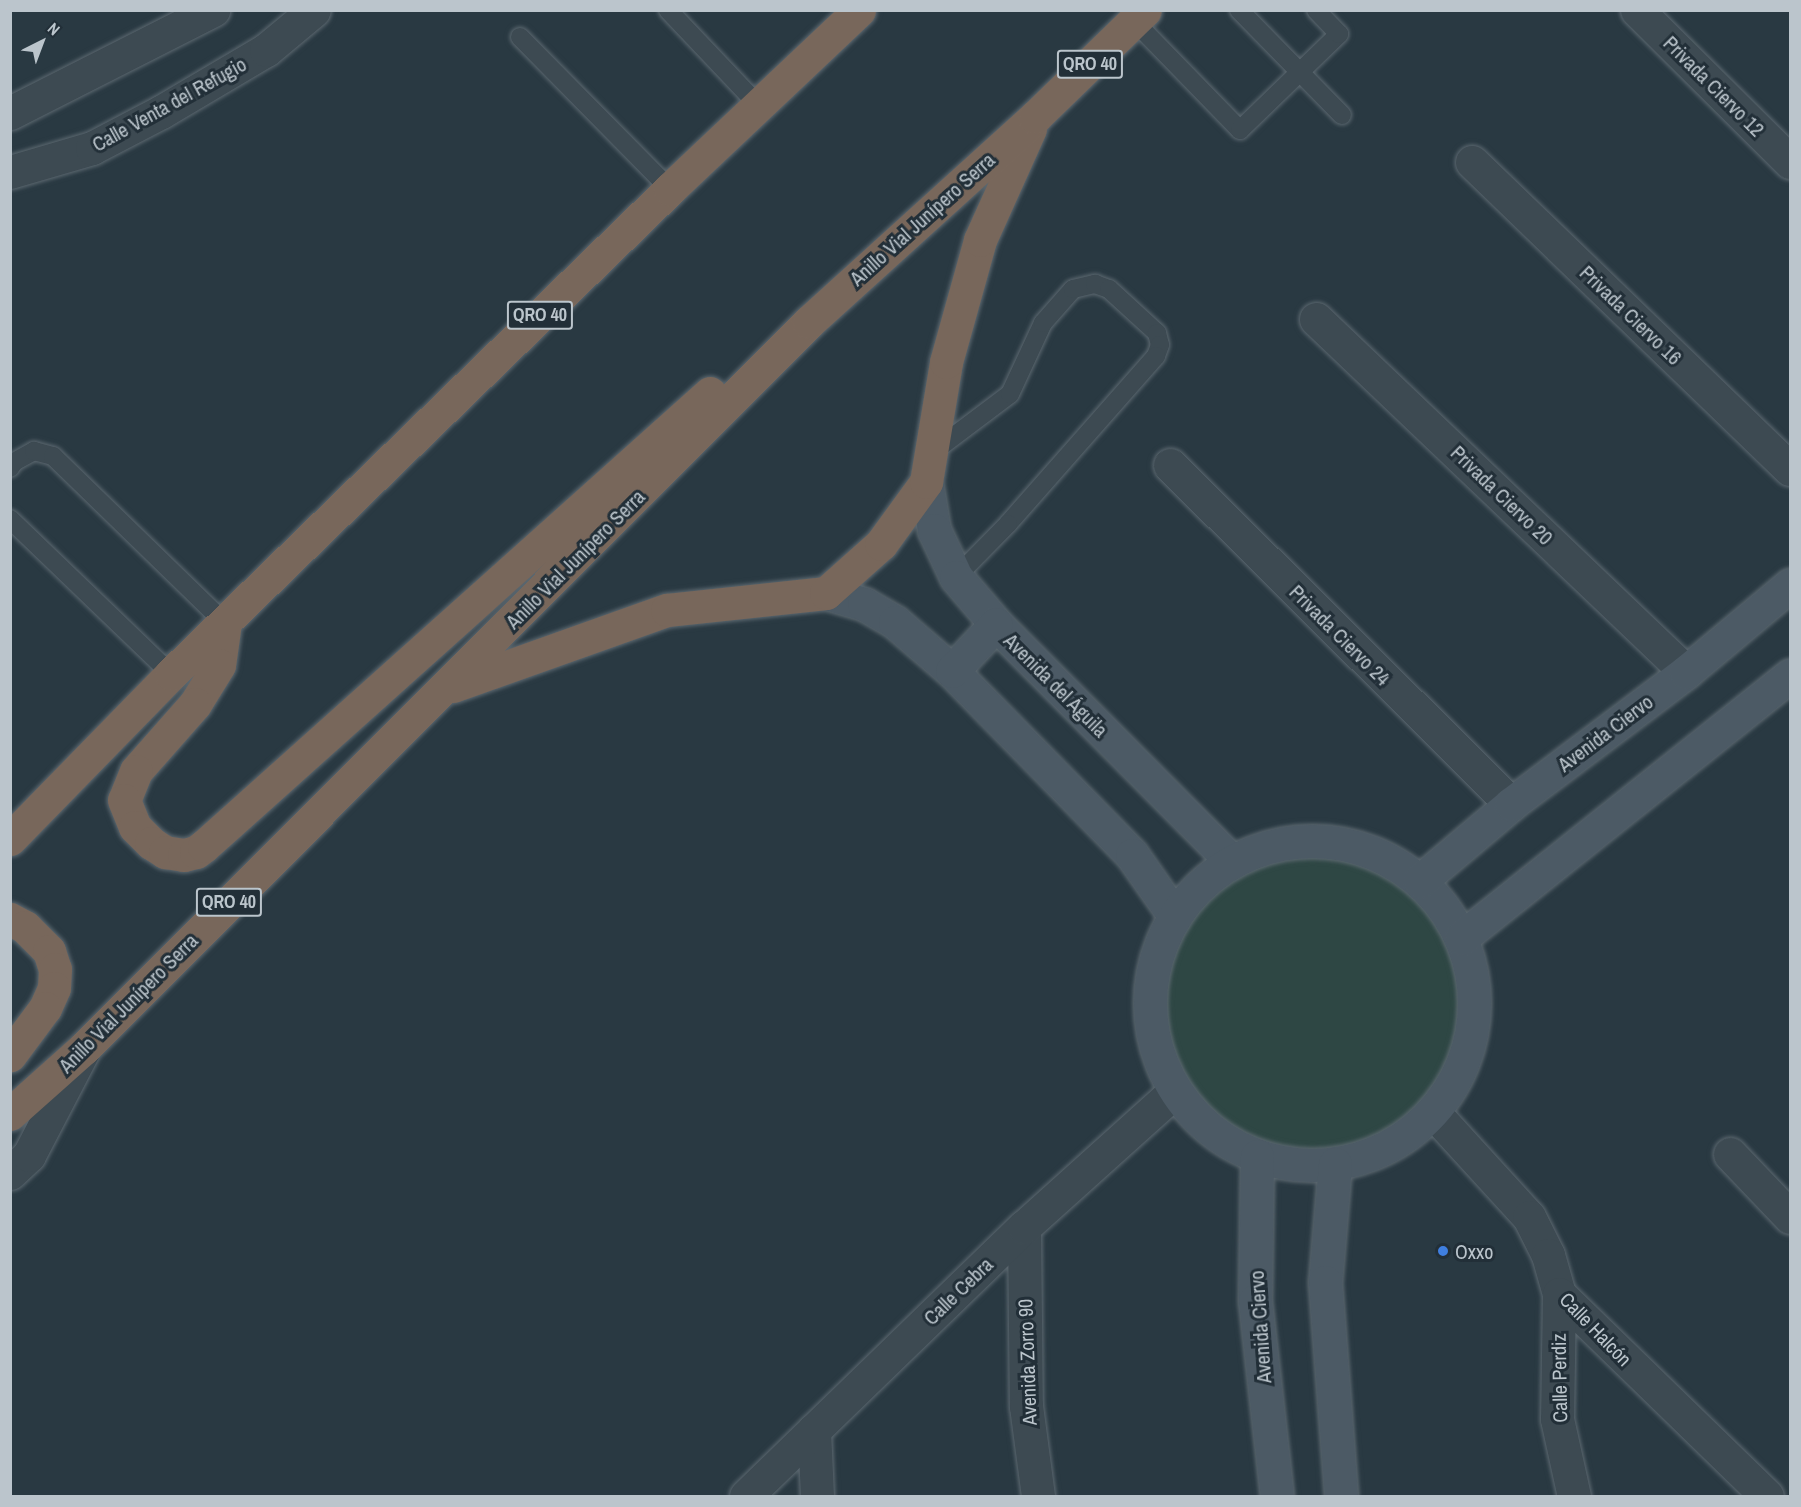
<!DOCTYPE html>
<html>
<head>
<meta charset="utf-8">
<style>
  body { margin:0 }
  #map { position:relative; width:1801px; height:1507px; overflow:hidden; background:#293942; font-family:"Archivo Narrow",sans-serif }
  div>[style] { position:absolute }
  .green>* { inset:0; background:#2e4744 }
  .round { border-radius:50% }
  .roads { filter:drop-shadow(0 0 2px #5c6870) drop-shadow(0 0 2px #5c6870) }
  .lane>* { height:18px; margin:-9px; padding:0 9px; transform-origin:9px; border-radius:9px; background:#3d4a52 }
  .street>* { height:33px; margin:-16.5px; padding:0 16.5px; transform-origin:16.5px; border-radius:16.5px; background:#3d4a52 }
  .secondary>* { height:33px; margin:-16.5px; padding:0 16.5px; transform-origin:16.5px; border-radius:16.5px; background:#4c5a65 }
  .secondary>.ring { margin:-16.5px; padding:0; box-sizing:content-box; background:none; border:33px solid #4c5a65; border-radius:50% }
  .highway>* { height:33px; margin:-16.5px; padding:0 16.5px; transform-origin:16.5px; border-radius:16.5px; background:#78675b }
  .dots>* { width:16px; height:16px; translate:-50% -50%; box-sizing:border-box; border:3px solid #222f38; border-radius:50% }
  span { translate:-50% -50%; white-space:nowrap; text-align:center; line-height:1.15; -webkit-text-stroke:6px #222f38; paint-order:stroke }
  .shield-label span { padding:2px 4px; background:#222f38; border:2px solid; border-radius:4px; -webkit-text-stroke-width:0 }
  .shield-label { font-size:18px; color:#bbc5cc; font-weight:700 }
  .street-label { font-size:20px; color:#bbc5cc }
  .poi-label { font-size:20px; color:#bbc5cc }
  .left { translate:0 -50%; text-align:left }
  .frame { position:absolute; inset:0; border:12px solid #bbc5cc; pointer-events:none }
  .north { position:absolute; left:12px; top:12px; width:60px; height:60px; -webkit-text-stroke:4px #222f38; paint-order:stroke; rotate:42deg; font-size:16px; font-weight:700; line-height:24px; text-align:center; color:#bbc5cc }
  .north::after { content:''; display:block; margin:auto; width:21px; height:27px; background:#bbc5cc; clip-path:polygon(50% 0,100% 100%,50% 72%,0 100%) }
</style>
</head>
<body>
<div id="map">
  <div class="green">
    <i class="round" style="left:1155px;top:844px;width:316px;height:316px"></i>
  </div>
  <div class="roads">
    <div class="lane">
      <i style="left:668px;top:10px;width:132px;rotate:46.5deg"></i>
      <i style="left:1239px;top:10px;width:147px;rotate:45.6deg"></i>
      <i style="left:1134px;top:21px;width:152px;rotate:45.8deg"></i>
      <i style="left:1240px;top:130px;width:138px;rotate:-44.1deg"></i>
      <i style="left:1339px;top:34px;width:33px;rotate:-134deg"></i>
      <i style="left:520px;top:37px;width:214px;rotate:45.4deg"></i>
      <i style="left:933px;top:452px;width:96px;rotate:-37deg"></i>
      <i style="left:1010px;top:394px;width:78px;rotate:-65.1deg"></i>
      <i style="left:1043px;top:323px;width:45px;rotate:-48.6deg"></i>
      <i style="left:1073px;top:289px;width:23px;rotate:-13deg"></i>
      <i style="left:1095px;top:284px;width:15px;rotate:20deg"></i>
      <i style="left:1109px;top:289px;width:65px;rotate:42.5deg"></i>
      <i style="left:1157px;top:333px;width:12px;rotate:76deg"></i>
      <i style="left:1160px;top:345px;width:12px;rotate:110deg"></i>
      <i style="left:1156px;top:356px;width:224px;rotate:131.4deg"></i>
      <i style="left:1008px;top:524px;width:74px;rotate:134.5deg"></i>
      <i style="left:10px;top:468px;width:7px;rotate:-56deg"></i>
      <i style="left:14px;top:462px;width:23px;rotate:-29deg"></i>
      <i style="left:34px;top:451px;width:20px;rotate:15deg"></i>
      <i style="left:53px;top:456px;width:240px;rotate:44.2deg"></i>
      <i style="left:10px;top:519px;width:223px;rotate:43.9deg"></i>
    </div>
    <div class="street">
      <i style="left:1637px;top:10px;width:216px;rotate:44.8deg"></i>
      <i style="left:10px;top:113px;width:228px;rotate:-26.9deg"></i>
      <i style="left:1472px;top:162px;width:442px;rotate:44deg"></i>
      <i style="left:10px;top:172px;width:85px;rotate:-16.3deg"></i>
      <i style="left:92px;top:148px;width:78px;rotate:-27.6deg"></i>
      <i style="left:161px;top:112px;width:122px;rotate:-30.6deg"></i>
      <i style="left:266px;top:50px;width:62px;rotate:-39.8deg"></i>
      <i style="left:1316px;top:319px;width:511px;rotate:43.65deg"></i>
      <i style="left:1170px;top:465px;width:481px;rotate:44.8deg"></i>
      <i style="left:1433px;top:1112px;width:142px;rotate:47.6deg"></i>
      <i style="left:1529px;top:1217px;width:42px;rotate:63.4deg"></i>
      <i style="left:1548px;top:1255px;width:41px;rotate:74.2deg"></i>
      <i style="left:1559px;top:1294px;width:290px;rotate:44.2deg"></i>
      <i style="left:1730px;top:1154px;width:87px;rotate:46.4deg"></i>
      <i style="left:10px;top:1173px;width:26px;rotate:-43deg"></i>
      <i style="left:29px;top:1155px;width:119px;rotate:-62.6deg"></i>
      <i style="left:1024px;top:1227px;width:179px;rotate:89.4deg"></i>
      <i style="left:1026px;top:1406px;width:91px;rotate:82.4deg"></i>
      <i style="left:1559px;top:1294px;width:125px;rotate:90.9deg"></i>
      <i style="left:1557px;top:1419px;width:79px;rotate:77.6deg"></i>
      <i style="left:814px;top:1430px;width:66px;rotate:87.4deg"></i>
      <i style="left:746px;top:1496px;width:387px;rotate:-44.1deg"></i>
      <i style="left:1024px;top:1227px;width:203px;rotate:-42deg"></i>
    </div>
    <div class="secondary">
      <i style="left:926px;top:482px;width:49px;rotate:80.5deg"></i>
      <i style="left:934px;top:530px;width:52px;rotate:64.9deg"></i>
      <i style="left:956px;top:577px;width:62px;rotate:49.6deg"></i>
      <i style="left:996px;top:624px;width:334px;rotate:45.2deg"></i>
      <i style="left:826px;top:593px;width:40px;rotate:16deg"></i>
      <i style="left:864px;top:604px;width:36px;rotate:30deg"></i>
      <i style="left:895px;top:622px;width:75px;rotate:40.7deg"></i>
      <i style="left:952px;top:671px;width:257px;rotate:45.6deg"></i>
      <i style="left:1132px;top:855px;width:73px;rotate:55deg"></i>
      <i style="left:952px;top:671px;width:64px;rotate:-46.9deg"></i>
      <i class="ring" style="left:1150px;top:841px;width:291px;height:291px"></i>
      <i style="left:1420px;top:881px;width:119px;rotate:-40.2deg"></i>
      <i style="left:1511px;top:804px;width:219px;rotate:-37deg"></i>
      <i style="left:1686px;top:672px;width:136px;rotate:-39.9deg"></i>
      <i style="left:1461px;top:938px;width:421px;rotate:-38.6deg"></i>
      <i style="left:1257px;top:1156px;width:145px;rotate:90.8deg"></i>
      <i style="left:1255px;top:1301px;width:196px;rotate:83.6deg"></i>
      <i style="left:1335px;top:1164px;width:118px;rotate:94.8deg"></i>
      <i style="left:1325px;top:1282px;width:215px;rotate:85.7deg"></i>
    </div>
    <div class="highway">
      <i style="left:225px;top:623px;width:42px;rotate:98.1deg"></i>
      <i style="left:219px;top:665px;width:46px;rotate:121.6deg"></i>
      <i style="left:195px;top:704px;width:89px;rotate:131.4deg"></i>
      <i style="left:136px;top:771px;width:31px;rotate:112deg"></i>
      <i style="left:124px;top:800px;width:29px;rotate:68deg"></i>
      <i style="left:135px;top:827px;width:23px;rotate:45deg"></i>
      <i style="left:151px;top:843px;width:17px;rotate:33deg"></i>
      <i style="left:165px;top:852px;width:19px;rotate:9deg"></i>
      <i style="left:184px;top:855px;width:12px;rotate:-14deg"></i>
      <i style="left:196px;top:852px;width:10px;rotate:-37deg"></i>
      <i style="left:204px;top:846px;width:679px;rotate:-41.84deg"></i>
      <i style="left:453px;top:686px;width:227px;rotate:-19.6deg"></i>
      <i style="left:667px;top:610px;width:160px;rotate:-6.1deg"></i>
      <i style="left:826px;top:593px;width:74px;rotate:-41.7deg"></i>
      <i style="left:881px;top:544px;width:77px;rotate:-54deg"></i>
      <i style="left:926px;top:482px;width:122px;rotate:-80.5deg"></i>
      <i style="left:946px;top:362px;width:127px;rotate:-74.4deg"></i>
      <i style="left:980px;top:240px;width:122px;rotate:-65.8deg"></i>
      <i style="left:10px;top:839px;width:231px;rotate:-45.7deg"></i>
      <i style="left:171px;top:674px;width:696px;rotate:-44.18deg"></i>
      <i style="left:670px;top:189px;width:260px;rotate:-43.4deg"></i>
      <i style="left:10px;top:919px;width:17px;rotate:28deg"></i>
      <i style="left:25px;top:927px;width:34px;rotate:45deg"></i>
      <i style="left:49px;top:951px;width:19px;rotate:72deg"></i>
      <i style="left:55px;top:969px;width:19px;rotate:93deg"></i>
      <i style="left:54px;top:988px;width:22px;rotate:114deg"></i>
      <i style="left:45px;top:1008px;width:59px;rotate:126.7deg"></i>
      <i style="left:10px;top:1114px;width:99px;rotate:-41.7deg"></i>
      <i style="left:84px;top:1048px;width:1026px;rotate:-45.04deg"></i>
      <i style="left:809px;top:322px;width:305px;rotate:-42.2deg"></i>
      <i style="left:1035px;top:117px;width:153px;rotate:-44.2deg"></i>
    </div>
  </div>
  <div class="dots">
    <i style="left:1443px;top:1251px;background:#3f7fe0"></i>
  </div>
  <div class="shield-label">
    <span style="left:1090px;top:64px">QRO 40</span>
    <span style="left:540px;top:315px">QRO 40</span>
    <span style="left:229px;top:902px">QRO 40</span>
  </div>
  <div class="street-label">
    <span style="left:1714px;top:86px;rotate:45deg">Privada Ciervo 12</span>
    <span style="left:169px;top:104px;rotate:-29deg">Calle Venta del Refugio</span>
    <span style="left:922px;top:219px;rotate:-42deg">Anillo Vial Junípero Serra</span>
    <span style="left:1631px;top:315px;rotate:44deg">Privada Ciervo 16</span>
    <span style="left:1502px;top:495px;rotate:44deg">Privada Ciervo 20</span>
    <span style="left:575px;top:559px;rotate:-45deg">Anillo Vial Junípero Serra</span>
    <span style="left:1340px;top:635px;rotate:45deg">Privada Ciervo 24</span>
    <span style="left:1056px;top:685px;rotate:45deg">Avenida del Águila</span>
    <span style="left:1605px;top:733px;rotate:-37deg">Avenida Ciervo</span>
    <span style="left:128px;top:1003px;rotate:-45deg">Anillo Vial Junípero Serra</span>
    <span style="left:958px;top:1291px;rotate:-44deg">Calle Cebra</span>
    <span style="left:1260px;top:1327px;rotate:-94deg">Avenida Ciervo</span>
    <span style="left:1596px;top:1329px;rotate:46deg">Calle Halcón</span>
    <span style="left:1027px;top:1362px;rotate:-92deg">Avenida Zorro 90</span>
    <span style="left:1559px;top:1378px;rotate:-91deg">Calle Perdiz</span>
  </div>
  <div class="poi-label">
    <span class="left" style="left:1455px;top:1251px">Oxxo</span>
  </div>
  <div class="frame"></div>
  <div class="north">N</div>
</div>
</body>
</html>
